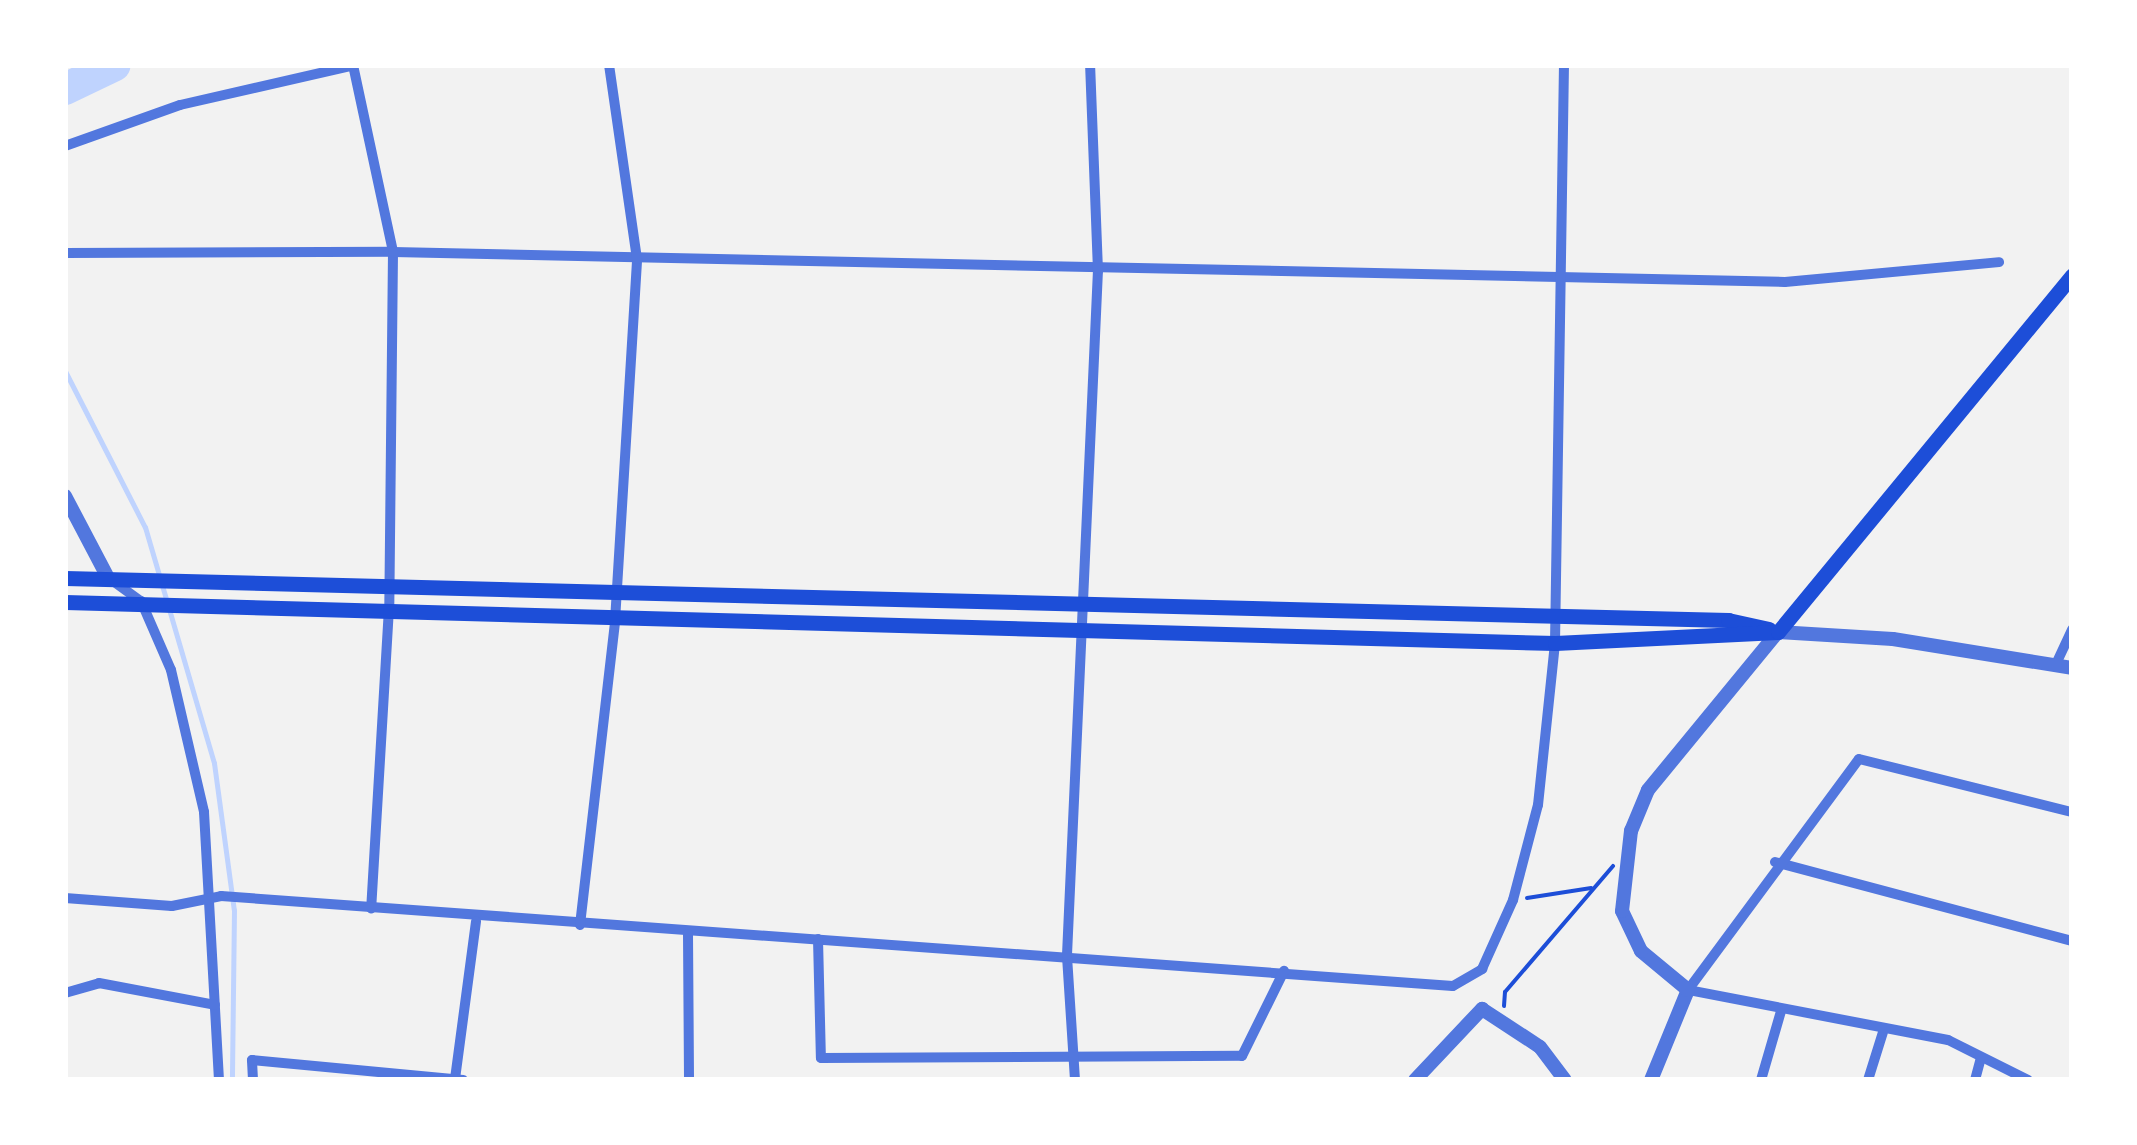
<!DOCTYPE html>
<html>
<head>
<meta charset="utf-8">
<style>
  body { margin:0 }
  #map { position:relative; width:2137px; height:1145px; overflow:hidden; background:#f2f2f2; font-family:"Roboto Condensed",sans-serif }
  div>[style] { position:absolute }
  .stream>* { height:5px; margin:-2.5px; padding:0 2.5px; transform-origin:2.5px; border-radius:2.5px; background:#bfd3fe }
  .river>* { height:32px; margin:-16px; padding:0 16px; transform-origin:16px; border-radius:16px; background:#bfd3fe }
  .path>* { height:4px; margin:-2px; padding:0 2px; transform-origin:2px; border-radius:2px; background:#1d4ed8 }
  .minor>* { height:10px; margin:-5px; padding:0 5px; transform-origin:5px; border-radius:5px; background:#5277de }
  .tertiary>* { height:14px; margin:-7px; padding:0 7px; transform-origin:7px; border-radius:7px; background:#5277de }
  .secondary>* { height:15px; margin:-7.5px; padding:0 7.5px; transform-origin:7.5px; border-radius:7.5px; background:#1d4ed8 }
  span { translate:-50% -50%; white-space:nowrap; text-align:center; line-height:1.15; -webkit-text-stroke:8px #fff; paint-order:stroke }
  .frame { position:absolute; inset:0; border:68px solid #fff; pointer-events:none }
</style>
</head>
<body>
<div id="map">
  <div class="stream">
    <i style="left:65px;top:371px;width:175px;rotate:62.9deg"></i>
    <i style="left:145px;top:527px;width:246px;rotate:73.7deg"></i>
    <i style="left:214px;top:763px;width:148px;rotate:82.3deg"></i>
    <i style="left:234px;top:910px;width:170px;rotate:90.7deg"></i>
  </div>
  <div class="river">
    <i style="left:65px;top:89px;width:55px;rotate:-25.6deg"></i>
  </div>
  <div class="path">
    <i style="left:1527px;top:898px;width:65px;rotate:-8.9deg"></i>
    <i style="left:1504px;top:1006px;width:14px;rotate:-86deg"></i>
    <i style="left:1505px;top:992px;width:166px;rotate:-49.4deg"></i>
  </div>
  <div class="minor">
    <i style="left:353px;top:65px;width:191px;rotate:77.9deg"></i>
    <i style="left:393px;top:252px;width:356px;rotate:90.6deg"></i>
    <i style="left:389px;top:608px;width:301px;rotate:93.4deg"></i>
    <i style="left:65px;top:146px;width:122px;rotate:-19.6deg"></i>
    <i style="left:180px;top:105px;width:179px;rotate:-12.9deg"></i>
    <i style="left:65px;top:253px;width:328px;rotate:-0.2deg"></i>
    <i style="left:393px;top:252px;width:1392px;rotate:1.23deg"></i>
    <i style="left:1785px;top:282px;width:215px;rotate:-5.3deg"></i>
    <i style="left:113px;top:581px;width:34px;rotate:36deg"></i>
    <i style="left:141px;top:601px;width:75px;rotate:66.5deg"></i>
    <i style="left:171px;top:670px;width:146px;rotate:76.9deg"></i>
    <i style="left:204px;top:812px;width:268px;rotate:86.8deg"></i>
    <i style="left:2056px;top:664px;width:38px;rotate:-65deg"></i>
    <i style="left:1775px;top:862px;width:307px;rotate:14.9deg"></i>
    <i style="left:65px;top:898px;width:107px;rotate:4.3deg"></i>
    <i style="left:172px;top:906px;width:50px;rotate:-11.5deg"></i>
    <i style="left:221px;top:896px;width:1235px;rotate:4.18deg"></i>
    <i style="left:1453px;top:986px;width:34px;rotate:-30deg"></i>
    <i style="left:1482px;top:969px;width:76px;rotate:-65.8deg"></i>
    <i style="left:1513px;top:900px;width:98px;rotate:-75.3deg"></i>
    <i style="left:1538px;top:805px;width:163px;rotate:-84deg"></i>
    <i style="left:1555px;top:643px;width:578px;rotate:-89.11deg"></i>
    <i style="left:580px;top:925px;width:306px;rotate:-83.4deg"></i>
    <i style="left:615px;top:621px;width:363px;rotate:-86.5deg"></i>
    <i style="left:637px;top:259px;width:196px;rotate:-98.2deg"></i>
    <i style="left:688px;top:934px;width:146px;rotate:89.6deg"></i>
    <i style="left:818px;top:939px;width:119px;rotate:88.6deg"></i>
    <i style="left:821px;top:1058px;width:421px;rotate:-0.3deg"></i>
    <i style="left:1242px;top:1056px;width:95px;rotate:-63.7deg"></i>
    <i style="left:65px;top:993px;width:35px;rotate:-16deg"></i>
    <i style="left:99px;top:983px;width:118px;rotate:10.7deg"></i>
    <i style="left:455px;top:1079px;width:159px;rotate:-82.4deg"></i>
    <i style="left:253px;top:1080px;width:20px;rotate:-93deg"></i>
    <i style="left:252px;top:1060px;width:212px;rotate:5.4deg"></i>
    <i style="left:1075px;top:1080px;width:125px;rotate:-93.7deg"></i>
    <i style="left:1067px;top:955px;width:685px;rotate:-87.41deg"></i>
    <i style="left:1098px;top:271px;width:206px;rotate:-92.2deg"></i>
    <i style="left:1761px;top:1080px;width:72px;rotate:-73.8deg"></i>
    <i style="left:1868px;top:1080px;width:50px;rotate:-72.6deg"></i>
    <i style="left:1975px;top:1080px;width:23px;rotate:-75deg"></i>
    <i style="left:2028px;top:1080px;width:89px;rotate:-153.4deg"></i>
    <i style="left:1948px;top:1040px;width:265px;rotate:-169.1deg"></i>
    <i style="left:1688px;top:990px;width:287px;rotate:-53.5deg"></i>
    <i style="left:1859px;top:759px;width:219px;rotate:14deg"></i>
  </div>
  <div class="tertiary">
    <i style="left:65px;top:496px;width:93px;rotate:62.3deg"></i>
    <i style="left:1415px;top:1080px;width:98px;rotate:-46.7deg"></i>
    <i style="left:1482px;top:1009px;width:69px;rotate:33.2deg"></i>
    <i style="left:1540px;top:1047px;width:41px;rotate:52.9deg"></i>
    <i style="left:1651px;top:1080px;width:97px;rotate:-67.7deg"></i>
    <i style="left:1688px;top:990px;width:61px;rotate:-140.3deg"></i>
    <i style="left:1641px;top:951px;width:44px;rotate:-115.4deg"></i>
    <i style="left:1622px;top:911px;width:81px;rotate:-83.6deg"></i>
    <i style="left:1631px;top:831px;width:44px;rotate:-67.5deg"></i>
    <i style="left:1648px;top:790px;width:205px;rotate:-50.6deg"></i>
    <i style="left:1778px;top:632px;width:115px;rotate:3.5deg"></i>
    <i style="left:1893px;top:639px;width:181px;rotate:9.2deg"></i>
  </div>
  <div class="secondary">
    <i style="left:65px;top:578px;width:1664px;rotate:1.45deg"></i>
    <i style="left:1728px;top:620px;width:42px;rotate:12.4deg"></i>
    <i style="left:65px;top:602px;width:1491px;rotate:1.58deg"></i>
    <i style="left:1555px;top:643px;width:223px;rotate:-2.8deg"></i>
    <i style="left:1778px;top:632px;width:462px;rotate:-50.5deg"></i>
  </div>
  <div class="frame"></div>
</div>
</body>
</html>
